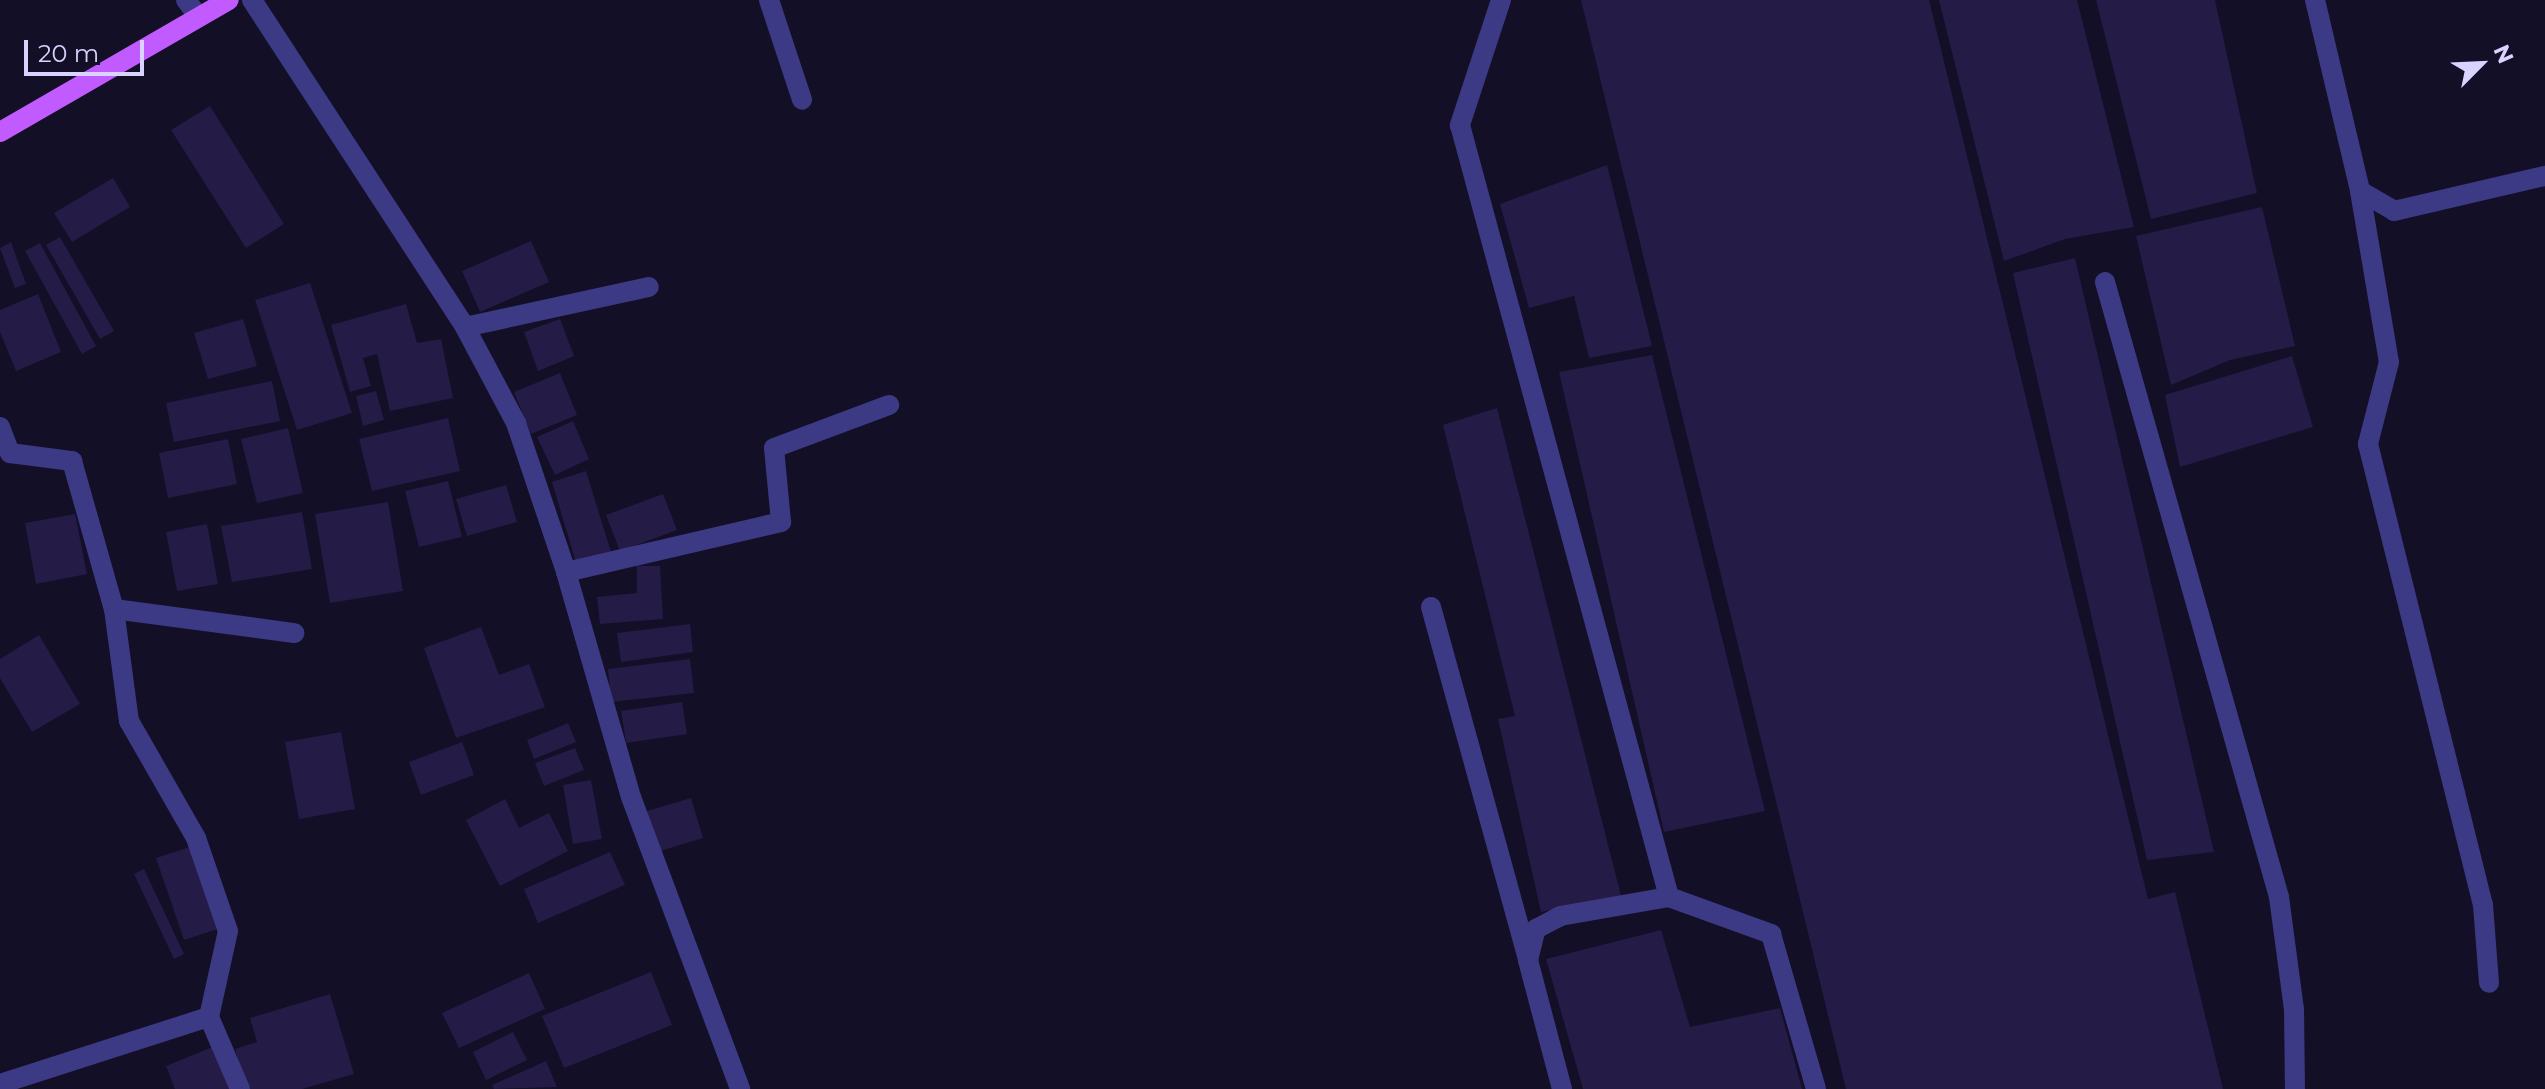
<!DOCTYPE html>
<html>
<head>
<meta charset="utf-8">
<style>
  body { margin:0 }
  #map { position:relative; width:2545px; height:1089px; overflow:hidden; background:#130f26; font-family:Montserrat,sans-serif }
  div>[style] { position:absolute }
  .building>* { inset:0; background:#241b47 }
  .lane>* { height:20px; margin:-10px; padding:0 10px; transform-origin:10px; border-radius:10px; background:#3d3a85 }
  .street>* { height:20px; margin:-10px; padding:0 10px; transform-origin:10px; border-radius:10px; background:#3d3a85 }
  .primary>* { height:20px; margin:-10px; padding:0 10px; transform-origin:10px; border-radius:10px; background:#c25bff }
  span { translate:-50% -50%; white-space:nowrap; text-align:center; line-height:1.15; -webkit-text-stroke:7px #130f26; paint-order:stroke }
  .north { position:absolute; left:2441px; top:24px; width:80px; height:80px; -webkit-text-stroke:6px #130f26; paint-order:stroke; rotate:66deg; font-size:22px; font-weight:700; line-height:32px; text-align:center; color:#d9d4ff }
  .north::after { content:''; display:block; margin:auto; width:28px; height:36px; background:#d9d4ff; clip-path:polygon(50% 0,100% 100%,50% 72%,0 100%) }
  .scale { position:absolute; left:24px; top:40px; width:120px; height:36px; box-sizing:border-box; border:4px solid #d9d4ff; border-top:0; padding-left:10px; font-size:24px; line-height:28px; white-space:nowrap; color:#d9d4ff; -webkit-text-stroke:6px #130f26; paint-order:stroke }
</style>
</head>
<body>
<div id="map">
  <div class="building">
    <i style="clip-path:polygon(1581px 0,1929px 0,2148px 899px,2175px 892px,2223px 1089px,1846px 1089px)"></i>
    <i style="clip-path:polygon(1939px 0,2077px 0,2134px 227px,2065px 239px,2004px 261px)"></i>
    <i style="clip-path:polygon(2096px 0,2215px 0,2257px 193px,2151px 219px)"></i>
    <i style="clip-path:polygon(210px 106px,284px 224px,246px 248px,171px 130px)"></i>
    <i style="clip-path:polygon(1607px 165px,1652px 346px,1589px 358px,1574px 296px,1529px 308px,1500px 204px)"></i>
    <i style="clip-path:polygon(113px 178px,130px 207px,72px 242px,54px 213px)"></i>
    <i style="clip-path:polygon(2262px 207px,2295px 346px,2230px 360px,2171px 385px,2136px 236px)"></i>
    <i style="clip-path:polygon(60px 237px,114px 331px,100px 339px,46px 245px)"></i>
    <i style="clip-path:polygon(531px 241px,549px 282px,480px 312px,462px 271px)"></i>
    <i style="clip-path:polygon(11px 242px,26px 284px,15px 288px,0 248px)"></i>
    <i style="clip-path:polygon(40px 243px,96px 346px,82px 354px,25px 251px)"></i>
    <i style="clip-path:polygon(2075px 258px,2214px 852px,2147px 860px,2013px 273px)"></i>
    <i style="clip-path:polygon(310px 283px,352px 413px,297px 430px,255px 300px)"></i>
    <i style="clip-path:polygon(38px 294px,61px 352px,16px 371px,0 332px,0 310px)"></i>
    <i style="clip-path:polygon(406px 304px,417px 343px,441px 339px,453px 398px,390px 411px,377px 354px,363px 358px,371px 386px,350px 392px,331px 325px)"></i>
    <i style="clip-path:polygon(243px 319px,257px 366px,208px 379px,194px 333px)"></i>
    <i style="clip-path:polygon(560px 319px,574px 356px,538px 371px,524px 332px)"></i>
    <i style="clip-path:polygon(1652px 355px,1765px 811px,1664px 832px,1559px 372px)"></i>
    <i style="clip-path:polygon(2292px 356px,2313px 427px,2180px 467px,2165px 395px)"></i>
    <i style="clip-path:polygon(560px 373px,577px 415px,531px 434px,514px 392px)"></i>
    <i style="clip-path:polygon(272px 381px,280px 421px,174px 442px,166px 403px)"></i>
    <i style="clip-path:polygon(376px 391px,384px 420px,363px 426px,356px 396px)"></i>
    <i style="clip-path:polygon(1497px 408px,1621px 896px,1541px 912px,1498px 719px,1515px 716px,1443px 425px)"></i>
    <i style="clip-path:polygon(448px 418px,460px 471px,372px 491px,359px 439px)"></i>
    <i style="clip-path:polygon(573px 421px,589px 459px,555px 475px,537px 437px)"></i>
    <i style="clip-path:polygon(288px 428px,303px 493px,257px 503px,241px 439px)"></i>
    <i style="clip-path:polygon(228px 439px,237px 484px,168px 498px,159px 453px)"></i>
    <i style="clip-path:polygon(586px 471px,612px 555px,577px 566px,552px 482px)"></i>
    <i style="clip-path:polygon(448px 481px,462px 537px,419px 547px,405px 491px)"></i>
    <i style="clip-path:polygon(506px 485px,517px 522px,467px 536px,456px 499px)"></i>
    <i style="clip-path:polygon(663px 494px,677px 530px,620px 551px,606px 515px)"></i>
    <i style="clip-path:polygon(388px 502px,403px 591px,330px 603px,315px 514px)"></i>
    <i style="clip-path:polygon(302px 512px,312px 569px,232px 582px,221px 526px)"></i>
    <i style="clip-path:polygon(75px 514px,87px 574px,36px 584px,25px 523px)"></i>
    <i style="clip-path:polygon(207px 524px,218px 584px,177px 591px,166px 532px)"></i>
    <i style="clip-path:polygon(637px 566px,660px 566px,663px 619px,600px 624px,597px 597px,637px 593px)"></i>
    <i style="clip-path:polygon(690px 624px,693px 652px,621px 662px,617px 633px)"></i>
    <i style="clip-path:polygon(481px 627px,499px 675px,529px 664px,545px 707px,456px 738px,424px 648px)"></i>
    <i style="clip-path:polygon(39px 635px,80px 704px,32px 732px,0 678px,0 659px)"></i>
    <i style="clip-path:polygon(690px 659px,694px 693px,611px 702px,608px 669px)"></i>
    <i style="clip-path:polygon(682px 702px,687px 734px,626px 743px,621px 711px)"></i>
    <i style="clip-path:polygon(568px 723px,576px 742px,534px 759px,527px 740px)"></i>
    <i style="clip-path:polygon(341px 732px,355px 809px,299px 819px,285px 742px)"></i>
    <i style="clip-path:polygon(462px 742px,474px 775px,421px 795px,409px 762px)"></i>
    <i style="clip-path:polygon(575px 748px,584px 770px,544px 786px,535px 763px)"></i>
    <i style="clip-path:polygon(591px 780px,602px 839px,573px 844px,563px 785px)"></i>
    <i style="clip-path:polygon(691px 798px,703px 838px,657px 852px,644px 812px)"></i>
    <i style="clip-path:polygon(505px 799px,519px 828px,549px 813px,568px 851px,500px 886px,466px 820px)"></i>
    <i style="clip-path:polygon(196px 845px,224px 927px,184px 940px,156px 858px)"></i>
    <i style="clip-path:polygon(610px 852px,625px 885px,538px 923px,524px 889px)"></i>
    <i style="clip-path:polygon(144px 869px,184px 954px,174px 959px,134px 874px)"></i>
    <i style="clip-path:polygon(1661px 930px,1690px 1027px,1780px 1008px,1802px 1089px,1583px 1089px,1546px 959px)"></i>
    <i style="clip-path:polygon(651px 972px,672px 1025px,564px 1068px,542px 1016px)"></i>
    <i style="clip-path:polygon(529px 973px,545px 1009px,459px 1048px,442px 1013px)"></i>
    <i style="clip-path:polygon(330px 994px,354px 1074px,302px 1089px,247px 1089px,235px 1049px,257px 1042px,250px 1018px)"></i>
    <i style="clip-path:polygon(513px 1032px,527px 1060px,486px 1080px,473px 1052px)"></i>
    <i style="clip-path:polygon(215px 1046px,233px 1089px,175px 1089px,166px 1066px)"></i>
    <i style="clip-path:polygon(546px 1061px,557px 1087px,494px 1089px,492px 1085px)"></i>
  </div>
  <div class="lane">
    <i style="left:1501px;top:0;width:132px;rotate:108.2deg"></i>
    <i style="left:1460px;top:125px;width:800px;rotate:74.85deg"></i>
    <i style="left:1669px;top:897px;width:109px;rotate:19.9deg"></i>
    <i style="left:1771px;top:934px;width:161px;rotate:73.8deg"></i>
    <i style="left:2315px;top:0;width:196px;rotate:76.7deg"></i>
    <i style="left:2360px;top:191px;width:173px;rotate:80.4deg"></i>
    <i style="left:2389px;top:362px;width:85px;rotate:104.4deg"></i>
    <i style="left:2368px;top:444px;width:475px;rotate:76deg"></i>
    <i style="left:2483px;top:905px;width:78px;rotate:85.6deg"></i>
    <i style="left:2360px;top:191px;width:39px;rotate:30deg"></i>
    <i style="left:2394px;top:211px;width:155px;rotate:-13.1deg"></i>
    <i style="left:2105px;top:282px;width:639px;rotate:74.2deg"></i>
    <i style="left:2279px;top:897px;width:113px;rotate:82.4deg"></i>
    <i style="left:2294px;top:1009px;width:80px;rotate:89.3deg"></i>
    <i style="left:1431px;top:607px;width:366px;rotate:74.6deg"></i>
    <i style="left:1562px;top:1089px;width:133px;rotate:-104.8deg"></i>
    <i style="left:1528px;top:960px;width:32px;rotate:-76deg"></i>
    <i style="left:1536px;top:929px;width:27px;rotate:-28deg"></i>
    <i style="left:1560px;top:916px;width:111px;rotate:-9.9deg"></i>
  </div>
  <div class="street">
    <i style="left:186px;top:0;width:21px;rotate:53deg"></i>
    <i style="left:252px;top:0;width:390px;rotate:56.9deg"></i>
    <i style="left:465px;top:327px;width:109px;rotate:62deg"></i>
    <i style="left:516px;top:423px;width:157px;rotate:71.4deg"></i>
    <i style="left:566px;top:572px;width:234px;rotate:73.9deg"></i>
    <i style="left:631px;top:797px;width:312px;rotate:69.5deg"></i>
    <i style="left:769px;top:0;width:105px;rotate:71.7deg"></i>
    <i style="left:465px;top:327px;width:188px;rotate:-12.3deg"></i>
    <i style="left:0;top:427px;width:28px;rotate:69deg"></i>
    <i style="left:10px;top:453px;width:63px;rotate:7.4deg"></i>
    <i style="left:72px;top:461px;width:154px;rotate:74.2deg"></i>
    <i style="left:114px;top:609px;width:182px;rotate:7.6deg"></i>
    <i style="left:566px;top:572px;width:221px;rotate:-13.1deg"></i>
    <i style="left:781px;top:522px;width:74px;rotate:-95.4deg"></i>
    <i style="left:774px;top:448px;width:123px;rotate:-20.5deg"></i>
    <i style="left:114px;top:609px;width:113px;rotate:82.4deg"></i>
    <i style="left:129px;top:721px;width:135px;rotate:60.2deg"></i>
    <i style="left:196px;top:838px;width:98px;rotate:71deg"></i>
    <i style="left:228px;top:931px;width:88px;rotate:102.5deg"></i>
    <i style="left:209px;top:1017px;width:78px;rotate:66.7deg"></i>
    <i style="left:0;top:1084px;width:219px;rotate:-17.8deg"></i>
  </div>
  <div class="primary">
    <i style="left:0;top:132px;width:264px;rotate:-30deg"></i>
  </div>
  <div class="north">N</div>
  <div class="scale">20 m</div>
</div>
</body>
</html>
